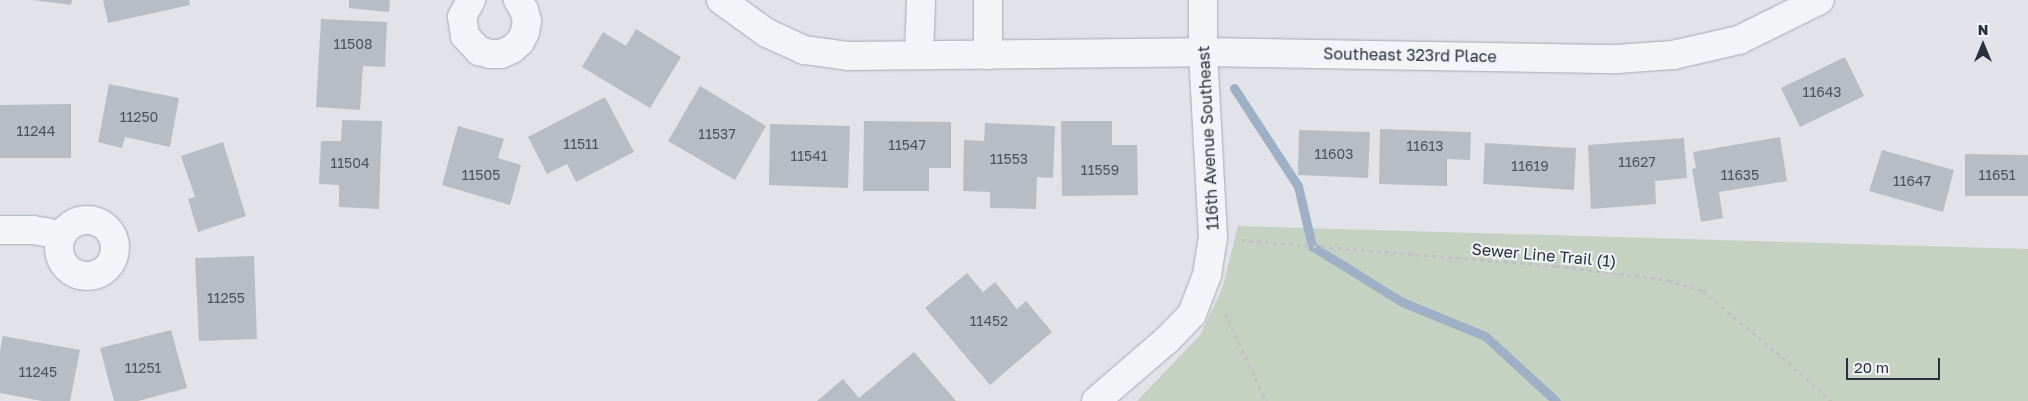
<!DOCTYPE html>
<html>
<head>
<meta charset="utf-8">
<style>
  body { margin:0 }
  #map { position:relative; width:2028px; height:401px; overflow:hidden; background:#e1e3e8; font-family:"Golos Text",sans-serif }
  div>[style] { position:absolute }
  .green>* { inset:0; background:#c5d2c2 }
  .stream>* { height:9px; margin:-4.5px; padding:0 4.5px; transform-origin:4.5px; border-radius:4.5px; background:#9eafc6 }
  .building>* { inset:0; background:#b8bcc5 }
  .path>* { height:3px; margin-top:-1.5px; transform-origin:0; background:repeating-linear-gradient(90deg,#bfc1c7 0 4px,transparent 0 8px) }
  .roads { filter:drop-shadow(0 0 1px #a6aab2) drop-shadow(0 0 1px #a6aab2) }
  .street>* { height:28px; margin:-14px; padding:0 14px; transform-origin:14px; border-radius:14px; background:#f3f4f7 }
  .street>.ring { margin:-14px; padding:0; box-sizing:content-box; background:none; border:28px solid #f3f4f7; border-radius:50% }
  span { translate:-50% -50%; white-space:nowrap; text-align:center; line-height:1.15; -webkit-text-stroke:4px #f0f2f6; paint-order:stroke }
  .number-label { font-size:14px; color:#4e5360 }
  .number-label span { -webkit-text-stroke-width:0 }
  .street-label { font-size:16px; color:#2a303f }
  .north { position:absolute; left:1958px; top:20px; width:50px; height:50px; -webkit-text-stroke:4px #f0f2f6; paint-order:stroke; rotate:0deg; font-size:14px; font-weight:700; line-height:20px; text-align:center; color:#2a303f }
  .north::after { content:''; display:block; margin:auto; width:18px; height:22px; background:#2a303f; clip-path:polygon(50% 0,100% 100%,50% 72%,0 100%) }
  .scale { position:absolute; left:1846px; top:358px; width:94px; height:22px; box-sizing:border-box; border:2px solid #2a303f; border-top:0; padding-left:6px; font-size:15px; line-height:18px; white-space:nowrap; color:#2a303f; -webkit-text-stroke:4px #f0f2f6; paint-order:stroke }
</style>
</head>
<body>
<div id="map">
  <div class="green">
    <i style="clip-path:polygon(1238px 226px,2028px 249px,2028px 401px,1137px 401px,1200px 335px,1222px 289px)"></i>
  </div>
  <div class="stream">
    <i style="left:1234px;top:88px;width:117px;rotate:56.9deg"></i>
    <i style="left:1298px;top:186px;width:62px;rotate:76.9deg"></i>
    <i style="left:1312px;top:246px;width:106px;rotate:31.9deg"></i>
    <i style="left:1402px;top:302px;width:90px;rotate:22.3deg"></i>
    <i style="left:1485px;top:336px;width:96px;rotate:42.5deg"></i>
  </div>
  <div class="building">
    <i style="clip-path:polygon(33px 0,72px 0,71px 5px)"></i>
    <i style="clip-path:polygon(103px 0,189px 0,190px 5px,108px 23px)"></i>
    <i style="clip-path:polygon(349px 0,390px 0,389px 12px,349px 8px)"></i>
    <i style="clip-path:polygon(321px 19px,387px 22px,385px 67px,363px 66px,360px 110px,316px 107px)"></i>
    <i style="clip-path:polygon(636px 29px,681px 57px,650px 108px,582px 67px,603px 32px,626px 46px)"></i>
    <i style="clip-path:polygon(1845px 57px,1864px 96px,1800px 127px,1781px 88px)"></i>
    <i style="clip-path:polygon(109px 84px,179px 98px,170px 147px,125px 137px,122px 148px,98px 142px)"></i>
    <i style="clip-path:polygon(700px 86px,766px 126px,735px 180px,668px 141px)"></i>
    <i style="clip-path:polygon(605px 97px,634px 152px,576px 182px,567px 164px,547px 174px,528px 137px)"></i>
    <i style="clip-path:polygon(71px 104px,71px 158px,0 158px,0 105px)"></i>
    <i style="clip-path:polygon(342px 120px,382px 121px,379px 209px,339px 207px,339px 185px,319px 184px,321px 141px,341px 141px)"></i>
    <i style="clip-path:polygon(864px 121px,951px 122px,951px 168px,929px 168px,929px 191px,863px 191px)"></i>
    <i style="clip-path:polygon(1061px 121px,1112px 121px,1112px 145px,1137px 145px,1138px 195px,1062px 196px)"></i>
    <i style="clip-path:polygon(985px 123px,1055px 126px,1053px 178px,1037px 177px,1036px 209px,990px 208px,990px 192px,963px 191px,964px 140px,984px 141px)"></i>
    <i style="clip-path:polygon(770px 124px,850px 126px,848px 188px,769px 185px)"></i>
    <i style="clip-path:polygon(458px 126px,504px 139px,498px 158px,521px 165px,510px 205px,442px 185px)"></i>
    <i style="clip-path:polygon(1380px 129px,1471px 132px,1470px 160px,1447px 159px,1447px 186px,1379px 184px)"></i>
    <i style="clip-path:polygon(1299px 130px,1370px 132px,1368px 178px,1298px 175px)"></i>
    <i style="clip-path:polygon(1780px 137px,1787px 181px,1719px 192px,1723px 218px,1701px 222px,1692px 169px,1696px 168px,1693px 152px)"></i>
    <i style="clip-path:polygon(1684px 138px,1687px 178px,1655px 181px,1656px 204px,1591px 209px,1588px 145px)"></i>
    <i style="clip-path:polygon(223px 142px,246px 216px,198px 232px,188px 199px,195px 197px,181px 156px)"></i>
    <i style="clip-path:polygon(1485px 143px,1576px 148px,1574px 190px,1483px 184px)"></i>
    <i style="clip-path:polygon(1882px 150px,1954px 170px,1943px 212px,1869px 191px)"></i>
    <i style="clip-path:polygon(1965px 154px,2028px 155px,2028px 196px,1965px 196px)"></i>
    <i style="clip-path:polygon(254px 256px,257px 339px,199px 341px,195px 258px)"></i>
    <i style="clip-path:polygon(967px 273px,983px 292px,995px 282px,1017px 309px,1026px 301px,1052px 332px,990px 385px,925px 308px)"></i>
    <i style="clip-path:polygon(171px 330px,187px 388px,138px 401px,114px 401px,100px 348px)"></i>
    <i style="clip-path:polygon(3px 336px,80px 350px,70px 401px,42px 401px,0 393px,0 350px)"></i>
    <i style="clip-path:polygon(914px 352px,956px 401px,817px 401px,843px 379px,859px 398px)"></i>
  </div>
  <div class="path">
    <i style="left:1241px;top:240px;width:316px;rotate:4.7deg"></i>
    <i style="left:1556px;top:266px;width:113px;rotate:7.1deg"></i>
    <i style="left:1668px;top:280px;width:37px;rotate:17deg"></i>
    <i style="left:1703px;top:291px;width:103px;rotate:39.9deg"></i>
    <i style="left:1782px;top:357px;width:66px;rotate:41.9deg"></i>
    <i style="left:1225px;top:313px;width:97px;rotate:65deg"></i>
  </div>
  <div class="roads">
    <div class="street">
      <i style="left:471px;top:0;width:19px;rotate:118deg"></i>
      <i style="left:462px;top:17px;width:19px;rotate:81deg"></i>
      <i style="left:465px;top:36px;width:21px;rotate:47deg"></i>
      <i style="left:479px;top:51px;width:11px;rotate:15deg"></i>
      <i style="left:490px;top:54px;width:11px"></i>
      <i style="left:501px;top:54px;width:12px;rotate:-24deg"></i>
      <i style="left:512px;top:49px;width:11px;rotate:-41deg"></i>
      <i style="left:520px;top:42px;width:11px;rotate:-63deg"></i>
      <i style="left:525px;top:32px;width:11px;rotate:-80deg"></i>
      <i style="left:527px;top:21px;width:11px;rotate:-105deg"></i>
      <i style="left:524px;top:10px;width:12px;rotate:-121deg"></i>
      <i style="left:721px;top:0;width:57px;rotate:35.7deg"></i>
      <i style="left:767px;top:33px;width:41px;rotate:24.7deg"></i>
      <i style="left:804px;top:50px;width:44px;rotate:7.8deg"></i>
      <i style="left:848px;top:56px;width:355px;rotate:-0.6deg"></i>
      <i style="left:1203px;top:52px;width:414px;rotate:1deg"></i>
      <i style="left:1617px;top:59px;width:56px;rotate:-4.1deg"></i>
      <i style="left:1673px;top:55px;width:68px;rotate:-12.8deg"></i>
      <i style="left:1739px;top:40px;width:90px;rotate:-26.3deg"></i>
      <i style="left:988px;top:0;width:55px;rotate:90deg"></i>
      <i style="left:919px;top:55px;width:55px;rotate:-87.9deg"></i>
      <i class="ring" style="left:59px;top:220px;width:28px;height:28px"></i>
      <i style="left:0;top:230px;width:33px"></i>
      <i style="left:33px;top:230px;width:29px;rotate:10deg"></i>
      <i style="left:1096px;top:401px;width:94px;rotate:-40.7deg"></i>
      <i style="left:1167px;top:340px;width:36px;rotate:-46deg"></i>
      <i style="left:1192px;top:314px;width:42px;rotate:-69deg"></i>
      <i style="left:1207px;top:275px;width:38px;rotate:-81deg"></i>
      <i style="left:1213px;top:237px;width:185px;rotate:-93.1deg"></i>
      <i style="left:1203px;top:52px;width:52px;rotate:-90deg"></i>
    </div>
  </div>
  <div class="number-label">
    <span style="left:353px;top:44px">11508</span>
    <span style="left:1822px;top:92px">11643</span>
    <span style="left:139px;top:117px">11250</span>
    <span style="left:36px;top:131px">11244</span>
    <span style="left:717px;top:134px">11537</span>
    <span style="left:581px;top:144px">11511</span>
    <span style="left:907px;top:145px">11547</span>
    <span style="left:1425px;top:146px">11613</span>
    <span style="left:1334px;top:154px">11603</span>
    <span style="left:809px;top:156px">11541</span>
    <span style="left:1009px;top:159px">11553</span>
    <span style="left:1637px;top:162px">11627</span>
    <span style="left:350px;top:163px">11504</span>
    <span style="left:1530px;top:166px">11619</span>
    <span style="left:1100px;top:170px">11559</span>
    <span style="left:481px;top:175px">11505</span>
    <span style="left:1740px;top:175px">11635</span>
    <span style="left:1997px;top:175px">11651</span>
    <span style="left:1912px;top:181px">11647</span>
    <span style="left:226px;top:298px">11255</span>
    <span style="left:989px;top:321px">11452</span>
    <span style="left:143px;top:368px">11251</span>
    <span style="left:38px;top:372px">11245</span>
  </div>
  <div class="street-label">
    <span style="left:1410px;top:55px;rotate:1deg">Southeast 323rd Place</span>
    <span style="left:1208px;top:138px;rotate:-93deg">116th Avenue Southeast</span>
    <span style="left:1544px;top:255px;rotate:5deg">Sewer Line Trail (1)</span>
  </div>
  <div class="north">N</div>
  <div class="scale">20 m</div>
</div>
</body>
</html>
